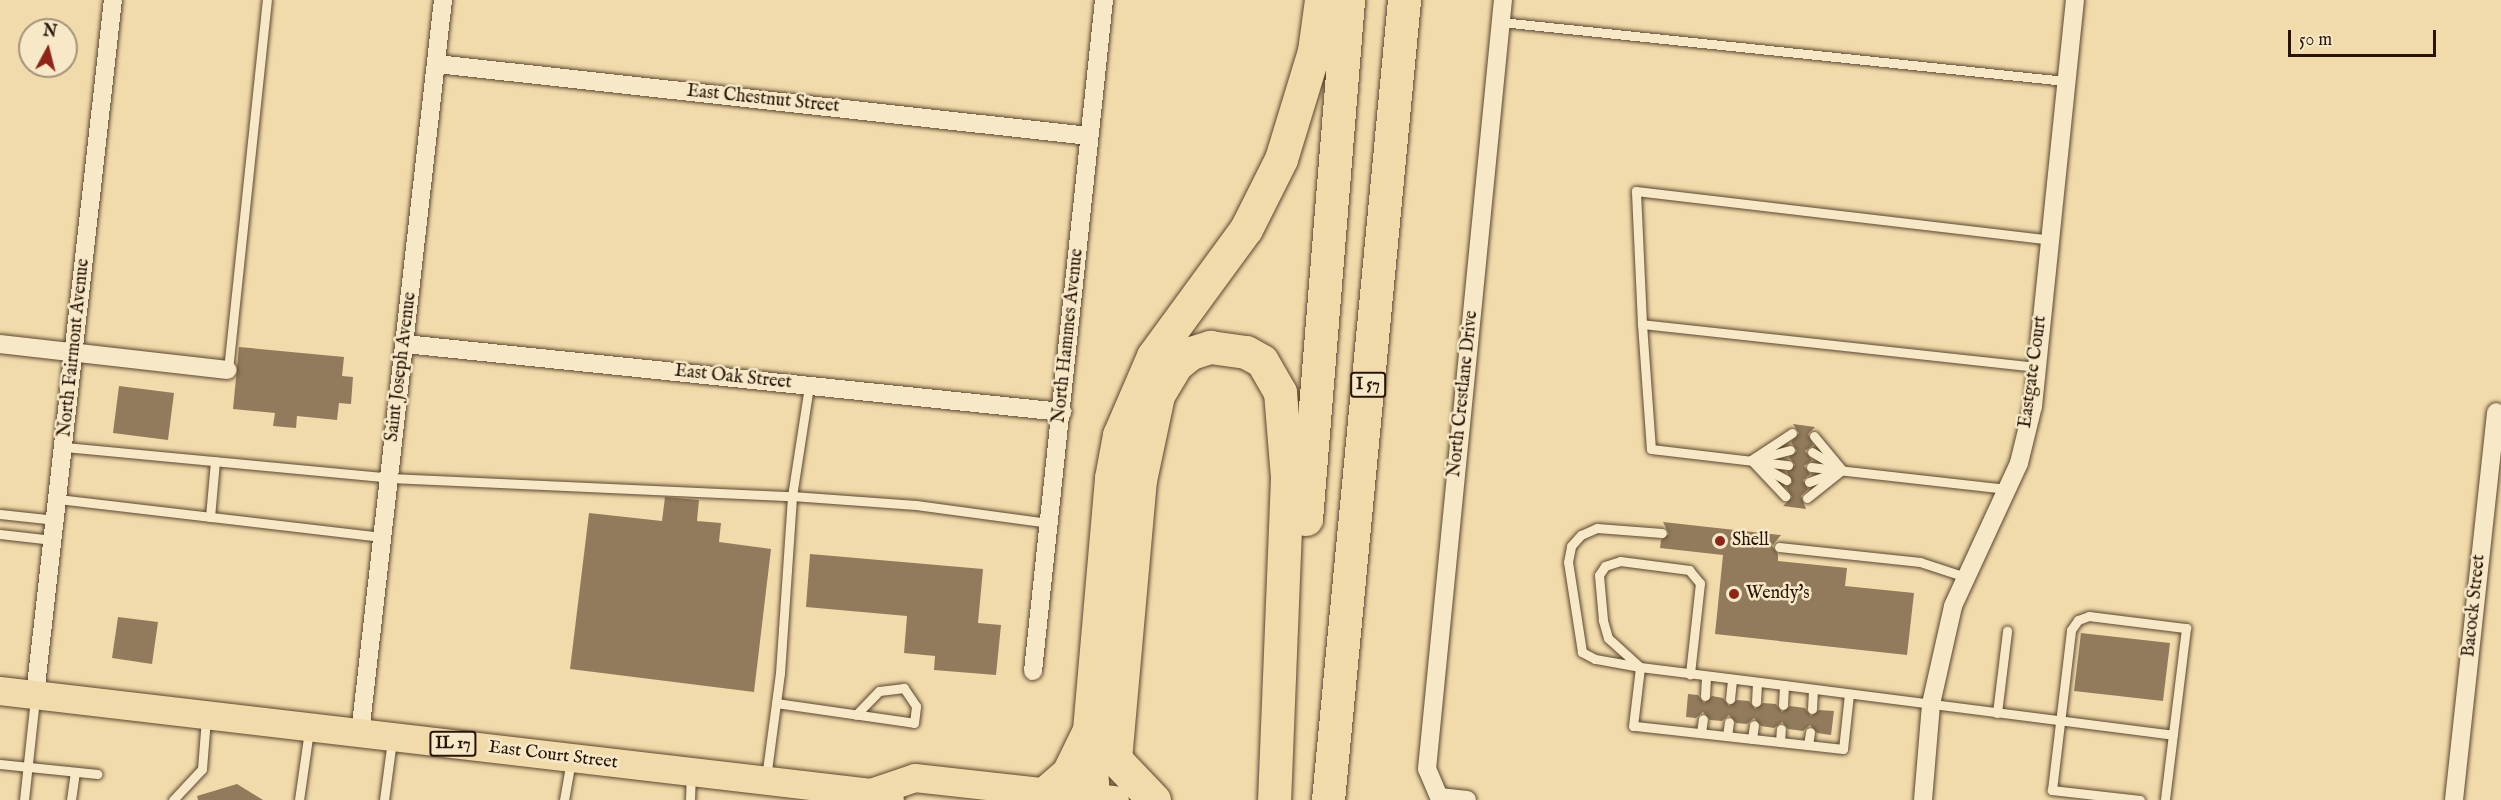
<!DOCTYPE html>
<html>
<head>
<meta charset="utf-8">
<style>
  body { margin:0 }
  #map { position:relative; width:2501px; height:800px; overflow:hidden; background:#f2dbab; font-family:"IM FELL English",serif }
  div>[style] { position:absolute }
  .building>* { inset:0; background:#917b5c }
  .roads { filter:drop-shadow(0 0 2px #5a462f) drop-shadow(0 0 2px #5a462f) }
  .lane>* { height:9px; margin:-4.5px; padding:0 4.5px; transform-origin:4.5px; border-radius:4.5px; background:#f7e8c8 }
  .street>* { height:18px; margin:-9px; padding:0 9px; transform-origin:9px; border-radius:9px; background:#f7e8c8 }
  .primary>* { height:28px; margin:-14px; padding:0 14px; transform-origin:14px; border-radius:14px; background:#f2dbab }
  .highway>* { height:33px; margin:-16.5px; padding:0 16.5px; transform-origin:16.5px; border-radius:16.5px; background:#f2dbab }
  .dots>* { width:16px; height:16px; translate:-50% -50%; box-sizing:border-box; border:3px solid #f7e8c8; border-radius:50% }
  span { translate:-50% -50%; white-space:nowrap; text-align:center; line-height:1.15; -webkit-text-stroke:5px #f7e8c8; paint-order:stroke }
  .shield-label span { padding:2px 4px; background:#f7e8c8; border:2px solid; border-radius:4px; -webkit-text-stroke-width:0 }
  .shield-label { font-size:16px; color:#271406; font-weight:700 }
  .street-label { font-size:18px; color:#271406 }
  .poi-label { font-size:18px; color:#271406 }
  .left { translate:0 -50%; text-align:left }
  .north { position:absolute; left:18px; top:18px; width:60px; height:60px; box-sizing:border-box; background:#f7e8c8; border:2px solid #a4937a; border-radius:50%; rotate:7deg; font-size:16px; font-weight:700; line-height:24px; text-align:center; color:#271406 }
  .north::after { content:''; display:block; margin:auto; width:21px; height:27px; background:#8f2418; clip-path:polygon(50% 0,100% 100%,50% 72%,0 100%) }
  .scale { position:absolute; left:2288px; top:30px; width:148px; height:27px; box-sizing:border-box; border:3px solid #271406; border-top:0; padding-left:8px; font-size:18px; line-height:21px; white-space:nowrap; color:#271406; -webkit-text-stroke:4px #f7e8c8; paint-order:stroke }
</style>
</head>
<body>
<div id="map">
  <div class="building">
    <i style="clip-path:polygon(239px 347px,344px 357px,342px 376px,353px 377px,351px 404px,339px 403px,337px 420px,297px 416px,296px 428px,273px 426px,275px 413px,233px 409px)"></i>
    <i style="clip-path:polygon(119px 386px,174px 393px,168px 440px,113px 433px)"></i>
    <i style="clip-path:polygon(1793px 424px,1815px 427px,1808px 434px,1813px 445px,1805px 451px,1812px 460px,1804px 466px,1810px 474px,1803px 480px,1808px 489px,1801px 496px,1806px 509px,1783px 506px,1792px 497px,1786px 487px,1792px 483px,1787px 472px,1795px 465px,1789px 457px,1797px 451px,1791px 442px,1799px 433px)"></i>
    <i style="clip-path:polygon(665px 497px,699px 500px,697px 521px,721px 523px,719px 542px,771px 549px,754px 692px,570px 669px,589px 513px,662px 521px)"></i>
    <i style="clip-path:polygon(1663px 522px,1781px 535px,1772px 546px,1778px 554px,1778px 561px,1847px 568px,1845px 586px,1914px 593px,1907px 655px,1715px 634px,1723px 555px,1660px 548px,1661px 540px,1669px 534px)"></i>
    <i style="clip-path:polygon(810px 554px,983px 569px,978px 623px,1001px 625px,996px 675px,934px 670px,935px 656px,904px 653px,907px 616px,806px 607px)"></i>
    <i style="clip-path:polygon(118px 617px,158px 622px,152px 664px,112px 658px)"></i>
    <i style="clip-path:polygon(2081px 633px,2170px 643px,2163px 701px,2074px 691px)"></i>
    <i style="clip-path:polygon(1688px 694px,1698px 695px,1704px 703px,1712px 696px,1723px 698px,1729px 706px,1737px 700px,1749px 701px,1755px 709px,1763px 703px,1776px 704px,1782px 712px,1790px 706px,1805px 708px,1811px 716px,1819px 710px,1834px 711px,1831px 735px,1817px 733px,1810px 725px,1803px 731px,1788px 729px,1782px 722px,1774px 728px,1761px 726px,1754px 718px,1747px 724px,1736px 723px,1729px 715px,1722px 721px,1710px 720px,1703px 712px,1696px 718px,1686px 717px)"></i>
    <i style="clip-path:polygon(237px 784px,263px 800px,198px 800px,197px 796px)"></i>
  </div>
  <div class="roads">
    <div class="lane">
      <i style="left:1501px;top:22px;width:567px;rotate:5.97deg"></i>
      <i style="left:1642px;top:324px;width:125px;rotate:85.9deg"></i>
      <i style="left:1651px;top:449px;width:138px;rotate:6.7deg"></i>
      <i style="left:2037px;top:367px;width:397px;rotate:-173.8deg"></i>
      <i style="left:1642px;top:324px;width:133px;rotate:-92.6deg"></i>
      <i style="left:1636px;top:191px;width:417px;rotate:6.7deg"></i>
      <i style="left:228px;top:370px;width:372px;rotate:-84deg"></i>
      <i style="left:1814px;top:436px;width:44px;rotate:50.5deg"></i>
      <i style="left:64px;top:447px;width:326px;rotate:5.4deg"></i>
      <i style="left:389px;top:478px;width:403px;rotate:2.6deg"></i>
      <i style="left:792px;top:496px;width:111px;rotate:-81.2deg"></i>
      <i style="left:1812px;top:452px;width:27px;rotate:31deg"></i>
      <i style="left:1760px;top:458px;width:31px;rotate:-15deg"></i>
      <i style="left:1751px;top:460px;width:49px;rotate:-33.4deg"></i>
      <i style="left:1751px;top:460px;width:50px;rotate:46.6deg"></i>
      <i style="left:1761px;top:466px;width:29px;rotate:29deg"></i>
      <i style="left:1811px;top:467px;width:197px;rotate:6.4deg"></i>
      <i style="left:1809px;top:482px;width:27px;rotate:-20deg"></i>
      <i style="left:1807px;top:498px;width:45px;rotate:-38.7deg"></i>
      <i style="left:58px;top:499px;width:326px;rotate:6.7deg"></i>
      <i style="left:0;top:514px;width:56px;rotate:6.1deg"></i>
      <i style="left:210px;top:517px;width:56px;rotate:-84.9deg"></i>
      <i style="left:0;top:534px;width:53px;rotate:6.5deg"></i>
      <i style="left:1779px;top:547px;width:142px;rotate:6.1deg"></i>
      <i style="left:1920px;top:562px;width:48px;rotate:18.1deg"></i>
      <i style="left:1640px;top:667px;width:43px;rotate:-137.8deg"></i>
      <i style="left:1608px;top:638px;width:19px;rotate:-106deg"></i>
      <i style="left:1603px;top:620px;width:45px;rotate:-95.1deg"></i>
      <i style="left:1599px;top:575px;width:11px;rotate:-56deg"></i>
      <i style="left:1605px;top:566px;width:16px;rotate:-18deg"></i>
      <i style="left:1620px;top:561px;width:70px;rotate:7.4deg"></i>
      <i style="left:1689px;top:570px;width:17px;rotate:50deg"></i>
      <i style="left:1700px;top:583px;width:92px;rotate:96.3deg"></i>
      <i style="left:1640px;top:667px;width:46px;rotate:-169.9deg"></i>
      <i style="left:1595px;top:659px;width:15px;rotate:-152deg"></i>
      <i style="left:1582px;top:652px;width:91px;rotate:-98.8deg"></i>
      <i style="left:1568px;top:562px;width:16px;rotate:-79deg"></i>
      <i style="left:1571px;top:546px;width:15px;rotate:-48deg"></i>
      <i style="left:1581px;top:535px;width:17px;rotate:-24deg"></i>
      <i style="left:1597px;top:528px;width:65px;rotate:4.4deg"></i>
      <i style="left:1849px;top:694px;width:55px;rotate:96.2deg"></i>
      <i style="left:1843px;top:749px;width:211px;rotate:-173.7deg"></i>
      <i style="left:1633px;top:726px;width:59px;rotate:-83.2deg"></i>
      <i style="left:1640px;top:667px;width:145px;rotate:7.1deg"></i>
      <i style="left:1784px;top:685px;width:392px;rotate:7.3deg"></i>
      <i style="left:1705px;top:696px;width:20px;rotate:-87deg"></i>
      <i style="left:1730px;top:699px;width:20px;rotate:-84deg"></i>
      <i style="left:1756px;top:702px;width:20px;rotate:-87deg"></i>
      <i style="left:776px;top:703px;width:139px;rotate:8.2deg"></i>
      <i style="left:914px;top:723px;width:17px;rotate:-83deg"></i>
      <i style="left:916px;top:706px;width:22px;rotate:-124deg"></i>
      <i style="left:904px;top:688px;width:25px;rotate:173deg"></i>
      <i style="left:879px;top:691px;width:33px;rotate:134deg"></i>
      <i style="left:1783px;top:705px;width:20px;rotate:-87deg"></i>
      <i style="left:1812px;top:709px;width:20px;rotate:-87deg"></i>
      <i style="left:1997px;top:713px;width:83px;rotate:-83deg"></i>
      <i style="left:1701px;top:733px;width:14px;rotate:-82deg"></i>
      <i style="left:1727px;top:736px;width:14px;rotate:-82deg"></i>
      <i style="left:1752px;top:739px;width:14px;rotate:-82deg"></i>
      <i style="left:1780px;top:742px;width:13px;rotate:-86deg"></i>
      <i style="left:1808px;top:745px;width:13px;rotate:-81deg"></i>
      <i style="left:0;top:764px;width:98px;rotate:5.9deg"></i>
      <i style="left:766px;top:778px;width:106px;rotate:-82.4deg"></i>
      <i style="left:780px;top:673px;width:177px;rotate:-86.1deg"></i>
      <i style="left:792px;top:496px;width:124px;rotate:4.2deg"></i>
      <i style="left:916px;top:505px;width:135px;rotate:7.7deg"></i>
      <i style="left:24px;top:800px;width:103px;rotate:-83.8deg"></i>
      <i style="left:71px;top:800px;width:28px;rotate:-82deg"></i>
      <i style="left:173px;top:800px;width:42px;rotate:-46.9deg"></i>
      <i style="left:202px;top:769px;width:51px;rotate:-85.5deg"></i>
      <i style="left:299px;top:800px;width:70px;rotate:-81.8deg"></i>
      <i style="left:384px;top:800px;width:61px;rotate:-82.4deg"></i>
      <i style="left:564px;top:800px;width:40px;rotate:-80deg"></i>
      <i style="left:690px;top:800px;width:25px;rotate:-88deg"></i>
      <i style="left:2140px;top:800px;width:89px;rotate:-173.5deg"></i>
      <i style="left:2052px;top:790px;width:161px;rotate:-83.2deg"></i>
      <i style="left:2071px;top:630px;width:12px;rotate:-55deg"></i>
      <i style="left:2078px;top:620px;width:12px;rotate:-20deg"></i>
      <i style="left:2089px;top:616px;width:98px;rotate:7.1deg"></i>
      <i style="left:2186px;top:628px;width:173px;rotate:97deg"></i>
    </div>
    <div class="street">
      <i style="left:437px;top:64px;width:656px;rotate:6.3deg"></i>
      <i style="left:0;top:344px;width:229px;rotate:6.5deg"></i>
      <i style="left:405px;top:344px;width:661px;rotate:5.91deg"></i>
      <i style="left:1033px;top:671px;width:675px;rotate:-83.96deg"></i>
      <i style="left:35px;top:695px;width:699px;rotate:-83.6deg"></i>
      <i style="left:360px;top:734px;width:739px;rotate:-83.55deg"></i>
      <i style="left:1467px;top:800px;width:28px;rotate:-174deg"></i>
      <i style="left:1439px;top:797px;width:30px;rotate:-113deg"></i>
      <i style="left:1427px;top:769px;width:773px;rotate:-84.36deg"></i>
      <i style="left:1923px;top:800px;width:96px;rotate:-85.2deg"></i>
      <i style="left:1931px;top:704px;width:100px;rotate:-77.3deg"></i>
      <i style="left:1953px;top:606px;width:157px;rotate:-65.2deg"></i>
      <i style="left:2019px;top:463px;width:59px;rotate:-76.2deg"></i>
      <i style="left:2033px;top:406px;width:408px;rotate:-84.1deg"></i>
      <i style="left:2454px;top:800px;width:390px;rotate:-83.8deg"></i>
    </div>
    <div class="primary">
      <i style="left:0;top:691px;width:877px;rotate:6.68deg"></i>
      <i style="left:871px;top:793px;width:20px;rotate:20deg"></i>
      <i style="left:871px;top:793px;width:46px;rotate:-18.8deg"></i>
      <i style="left:915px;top:778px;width:201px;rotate:6.3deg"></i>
    </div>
    <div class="highway">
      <i style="left:1306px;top:519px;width:521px;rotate:-85.37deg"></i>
      <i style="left:1045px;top:793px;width:30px;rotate:-41deg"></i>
      <i style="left:1068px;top:773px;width:46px;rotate:-64deg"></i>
      <i style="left:1093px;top:800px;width:70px;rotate:-93.3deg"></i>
      <i style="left:1089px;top:730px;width:253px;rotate:-85deg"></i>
      <i style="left:1111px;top:478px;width:44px;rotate:-79.5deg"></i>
      <i style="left:1119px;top:435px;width:86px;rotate:-66.7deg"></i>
      <i style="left:1153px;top:356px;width:157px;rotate:-53.8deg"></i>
      <i style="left:1246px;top:229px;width:78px;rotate:-63.4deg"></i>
      <i style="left:1281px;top:159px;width:113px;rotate:-73deg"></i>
      <i style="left:1314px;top:51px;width:51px;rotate:-82.2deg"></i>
      <i style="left:1154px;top:800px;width:57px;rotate:-133.6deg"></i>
      <i style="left:1115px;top:759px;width:280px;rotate:-84.9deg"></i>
      <i style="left:1140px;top:480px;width:87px;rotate:-78deg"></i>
      <i style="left:1158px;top:395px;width:35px;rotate:-59deg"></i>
      <i style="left:1176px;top:365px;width:19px;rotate:-39deg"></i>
      <i style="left:1191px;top:353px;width:20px;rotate:-18deg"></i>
      <i style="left:1210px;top:347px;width:36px;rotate:8deg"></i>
      <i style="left:1246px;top:352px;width:18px;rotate:29deg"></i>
      <i style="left:1262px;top:361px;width:36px;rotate:60deg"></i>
      <i style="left:1280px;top:392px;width:86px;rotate:85.3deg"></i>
      <i style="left:1287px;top:478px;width:322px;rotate:92.3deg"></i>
      <i style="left:1328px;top:800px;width:804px;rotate:-84.57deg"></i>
    </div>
  </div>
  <div class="dots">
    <i style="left:1720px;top:541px;background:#8f2418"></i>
    <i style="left:1734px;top:594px;background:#8f2418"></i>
  </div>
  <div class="shield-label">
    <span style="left:1368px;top:385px">I 57</span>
    <span style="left:453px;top:744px">IL 17</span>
  </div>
  <div class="street-label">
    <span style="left:763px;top:100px;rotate:6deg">East Chestnut Street</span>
    <span style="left:1069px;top:336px;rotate:-84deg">North Hammes Avenue</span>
    <span style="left:75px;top:348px;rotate:-84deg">North Fairmont Avenue</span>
    <span style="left:402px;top:367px;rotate:-83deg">Saint Joseph Avenue</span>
    <span style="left:2034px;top:372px;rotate:-82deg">Eastgate Court</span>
    <span style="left:733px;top:378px;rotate:6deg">East Oak Street</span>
    <span style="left:1464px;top:394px;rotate:-84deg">North Crestlane Drive</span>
    <span style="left:2475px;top:606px;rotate:-84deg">Bacock Street</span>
    <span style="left:553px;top:756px;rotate:7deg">East Court Street</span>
  </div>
  <div class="poi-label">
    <span class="left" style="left:1732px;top:541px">Shell</span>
    <span class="left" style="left:1746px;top:594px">Wendy's</span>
  </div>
  <div class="north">N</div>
  <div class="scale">50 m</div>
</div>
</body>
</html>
